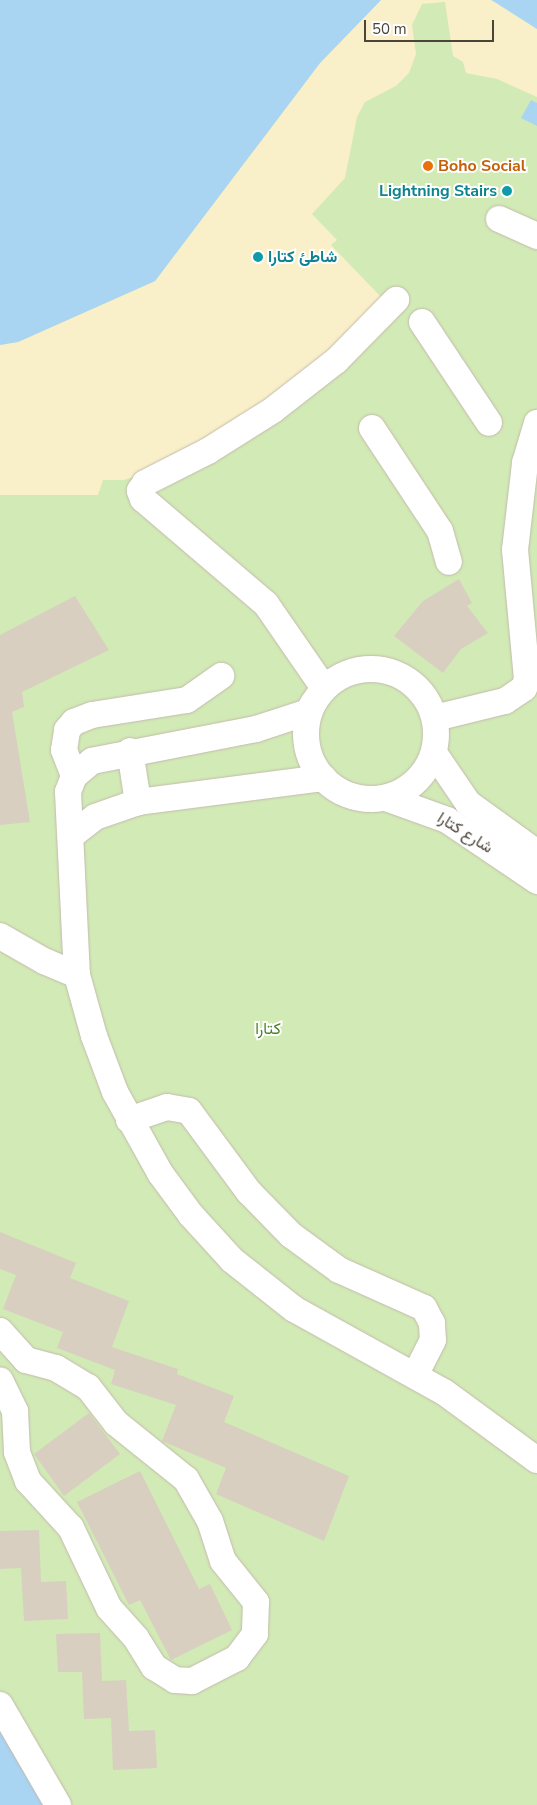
<!DOCTYPE html>
<html>
<head>
<meta charset="utf-8">
<style>
  body { margin:0 }
  #map { position:relative; width:537px; height:1805px; overflow:hidden; background:#f6f3ec; font-family:"Nunito Sans",Vazirmatn,sans-serif }
  div>[style] { position:absolute }
  .green>* { inset:0; background:#d2eab5 }
  .sand>* { inset:0; background:#f9efc9 }
  .water>* { inset:0; background:#a9d4f2 }
  .building>* { inset:0; background:#d8cfc1 }
  .roads { filter:drop-shadow(0 0 1px #c2bbae) drop-shadow(0 0 1px #c2bbae) }
  .minor>* { height:26px; margin:-13px; padding:0 13px; transform-origin:13px; border-radius:13px; background:#fff }
  .minor>.ring { margin:-13px; padding:0; box-sizing:content-box; background:none; border:26px solid #fff; border-radius:50% }
  .dots>* { width:14px; height:14px; translate:-50% -50%; box-sizing:border-box; border:2px solid #fff; border-radius:50% }
  span { translate:-50% -50%; white-space:nowrap; text-align:center; line-height:1.15; -webkit-text-stroke:4px #fff; paint-order:stroke }
  .food-label { font-size:16px; color:#c56008; font-weight:700 }
  .left { translate:0 -50%; text-align:left }
  .culture-label { font-size:16px; color:#0d838f; font-weight:700 }
  .right { translate:-100% -50%; text-align:right }
  .street-label { font-size:16px; color:#4b4439 }
  .park-label { font-size:16px; color:#4a7f2a }
  .scale { position:absolute; left:364px; top:20px; width:130px; height:22px; box-sizing:border-box; border:2px solid #4b4439; border-top:0; padding-left:6px; font-size:15px; line-height:18px; white-space:nowrap; color:#4b4439; -webkit-text-stroke:4px #fff; paint-order:stroke }
</style>
</head>
<body>
<div id="map">
  <div class="green">
    <i style="clip-path:polygon(381px 0,491px 0,537px 29px,537px 1805px,51px 1805px,0 1713px,0 345px,18px 342px)"></i>
  </div>
  <div class="sand">
    <i style="clip-path:polygon(381px 0,491px 0,537px 29px,537px 97px,497px 79px,466px 73px,463px 62px,453px 56px,445px 2px,422px 4px,412px 25px,416px 54px,409px 73px,396px 86px,365px 102px,357px 117px,345px 178px,312px 214px,337px 240px,331px 245px,382px 298px,351px 334px,255px 413px,143px 474px,124px 480px,103px 480px,98px 495px,0 495px,0 345px,18px 342px,155px 281px,320px 63px)"></i>
  </div>
  <div class="water">
    <i style="clip-path:polygon(0 0,381px 0,320px 63px,155px 281px,18px 342px,0 345px)"></i>
    <i style="clip-path:polygon(491px 0,537px 0,537px 29px,493px 1px)"></i>
    <i style="clip-path:polygon(531px 100px,537px 103px,537px 126px,521px 118px)"></i>
    <i style="clip-path:polygon(0 1713px,51px 1805px,0 1805px)"></i>
  </div>
  <div class="building">
    <i style="clip-path:polygon(459px 579px,472px 603px,467px 606px,488px 633px,461px 649px,443px 673px,394px 636px,423px 601px)"></i>
    <i style="clip-path:polygon(75px 596px,109px 650px,22px 692px,24px 707px,12px 712px,30px 822px,0 825px,0 635px)"></i>
    <i style="clip-path:polygon(0 1232px,76px 1263px,70px 1278px,129px 1301px,112px 1347px,178px 1369px,177px 1374px,234px 1396px,224px 1422px,349px 1476px,324px 1541px,216px 1494px,226px 1468px,162px 1441px,176px 1405px,111px 1384px,115px 1370px,57px 1348px,63px 1332px,3px 1309px,16px 1275px,0 1269px)"></i>
    <i style="clip-path:polygon(89px 1413px,120px 1454px,64px 1496px,34px 1454px)"></i>
    <i style="clip-path:polygon(140px 1471px,199px 1589px,210px 1584px,232px 1630px,171px 1660px,140px 1600px,129px 1605px,77px 1502px)"></i>
    <i style="clip-path:polygon(39px 1530px,41px 1582px,66px 1581px,68px 1619px,24px 1621px,21px 1568px,0 1569px,0 1531px)"></i>
    <i style="clip-path:polygon(100px 1633px,102px 1681px,126px 1680px,129px 1731px,155px 1730px,157px 1768px,113px 1770px,111px 1718px,84px 1719px,82px 1672px,58px 1672px,56px 1634px)"></i>
  </div>
  <div class="roads">
    <div class="minor">
      <i style="left:499px;top:219px;width:42px;rotate:24.1deg"></i>
      <i style="left:422px;top:322px;width:121px;rotate:56.4deg"></i>
      <i style="left:372px;top:428px;width:123px;rotate:56.6deg"></i>
      <i style="left:440px;top:531px;width:32px;rotate:74deg"></i>
      <i class="ring" style="left:306px;top:669px;width:104px;height:104px"></i>
      <i style="left:324px;top:688px;width:102px;rotate:-124.6deg"></i>
      <i style="left:266px;top:604px;width:162px;rotate:-139.5deg"></i>
      <i style="left:143px;top:499px;width:9px;rotate:-111deg"></i>
      <i style="left:140px;top:491px;width:9px;rotate:-58deg"></i>
      <i style="left:145px;top:483px;width:71px;rotate:-26.9deg"></i>
      <i style="left:208px;top:451px;width:77px;rotate:-32.2deg"></i>
      <i style="left:273px;top:410px;width:80px;rotate:-37.9deg"></i>
      <i style="left:336px;top:361px;width:86px;rotate:-45.5deg"></i>
      <i style="left:314px;top:702px;width:12px;rotate:121deg"></i>
      <i style="left:308px;top:712px;width:55px;rotate:161.9deg"></i>
      <i style="left:256px;top:729px;width:167px;rotate:169deg"></i>
      <i style="left:92px;top:761px;width:23px;rotate:140deg"></i>
      <i style="left:74px;top:776px;width:17px;rotate:111deg"></i>
      <i style="left:68px;top:792px;width:183px;rotate:87.2deg"></i>
      <i style="left:77px;top:975px;width:63px;rotate:74.4deg"></i>
      <i style="left:94px;top:1036px;width:60px;rotate:69.4deg"></i>
      <i style="left:115px;top:1092px;width:93px;rotate:60.9deg"></i>
      <i style="left:160px;top:1173px;width:52px;rotate:53.6deg"></i>
      <i style="left:191px;top:1215px;width:61px;rotate:47.7deg"></i>
      <i style="left:232px;top:1260px;width:79px;rotate:38.3deg"></i>
      <i style="left:294px;top:1309px;width:171px;rotate:29deg"></i>
      <i style="left:444px;top:1392px;width:115px;rotate:36.2deg"></i>
      <i style="left:435px;top:718px;width:72px;rotate:-13.7deg"></i>
      <i style="left:505px;top:701px;width:23px;rotate:-34deg"></i>
      <i style="left:524px;top:688px;width:9px;rotate:-72deg"></i>
      <i style="left:527px;top:679px;width:130px;rotate:-95.3deg"></i>
      <i style="left:515px;top:550px;width:88px;rotate:-83.4deg"></i>
      <i style="left:525px;top:463px;width:42px;rotate:-73.3deg"></i>
      <i style="left:130px;top:751px;width:52px;rotate:81.1deg"></i>
      <i style="left:434px;top:753px;width:60px;rotate:55.8deg"></i>
      <i style="left:468px;top:803px;width:85px;rotate:35.9deg"></i>
      <i style="left:74px;top:776px;width:28px;rotate:-111deg"></i>
      <i style="left:64px;top:750px;width:20px;rotate:-81deg"></i>
      <i style="left:67px;top:730px;width:11px;rotate:-49deg"></i>
      <i style="left:74px;top:722px;width:19px;rotate:-21deg"></i>
      <i style="left:92px;top:715px;width:96px;rotate:-9deg"></i>
      <i style="left:187px;top:700px;width:42px;rotate:-35.2deg"></i>
      <i style="left:386px;top:798px;width:65px;rotate:19.8deg"></i>
      <i style="left:447px;top:820px;width:109px;rotate:34.1deg"></i>
      <i style="left:72px;top:835px;width:29px;rotate:-38deg"></i>
      <i style="left:95px;top:817px;width:46px;rotate:-19.2deg"></i>
      <i style="left:138px;top:802px;width:187px;rotate:-7.4deg"></i>
      <i style="left:0;top:936px;width:51px;rotate:29.6deg"></i>
      <i style="left:44px;top:961px;width:36px;rotate:23deg"></i>
      <i style="left:129px;top:1120px;width:40px;rotate:-18.9deg"></i>
      <i style="left:167px;top:1107px;width:22px;rotate:10deg"></i>
      <i style="left:189px;top:1111px;width:101px;rotate:53.5deg"></i>
      <i style="left:249px;top:1192px;width:60px;rotate:45.7deg"></i>
      <i style="left:291px;top:1235px;width:59px;rotate:36.1deg"></i>
      <i style="left:339px;top:1270px;width:93px;rotate:24.1deg"></i>
      <i style="left:424px;top:1308px;width:17px;rotate:62deg"></i>
      <i style="left:432px;top:1323px;width:17px;rotate:87deg"></i>
      <i style="left:433px;top:1340px;width:39px;rotate:117deg"></i>
      <i style="left:0;top:1331px;width:39px;rotate:48deg"></i>
      <i style="left:26px;top:1360px;width:31px;rotate:15deg"></i>
      <i style="left:56px;top:1368px;width:37px;rotate:31deg"></i>
      <i style="left:88px;top:1387px;width:46px;rotate:52.1deg"></i>
      <i style="left:116px;top:1423px;width:90px;rotate:38.7deg"></i>
      <i style="left:186px;top:1479px;width:48px;rotate:60.3deg"></i>
      <i style="left:210px;top:1521px;width:42px;rotate:72deg"></i>
      <i style="left:223px;top:1561px;width:53px;rotate:51.2deg"></i>
      <i style="left:256px;top:1602px;width:32px;rotate:92deg"></i>
      <i style="left:255px;top:1634px;width:30px;rotate:127deg"></i>
      <i style="left:237px;top:1658px;width:51px;rotate:152.9deg"></i>
      <i style="left:192px;top:1681px;width:17px;rotate:-177deg"></i>
      <i style="left:175px;top:1680px;width:25px;rotate:-148deg"></i>
      <i style="left:154px;top:1667px;width:34px;rotate:-122deg"></i>
      <i style="left:136px;top:1638px;width:40px;rotate:-132deg"></i>
      <i style="left:109px;top:1608px;width:89px;rotate:-115.4deg"></i>
      <i style="left:71px;top:1528px;width:64px;rotate:-132.5deg"></i>
      <i style="left:28px;top:1481px;width:31px;rotate:-111deg"></i>
      <i style="left:17px;top:1452px;width:41px;rotate:-92.8deg"></i>
      <i style="left:15px;top:1411px;width:34px;rotate:-116deg"></i>
      <i style="left:0;top:1705px;width:116px;rotate:59.9deg"></i>
    </div>
  </div>
  <div class="dots">
    <i style="left:428px;top:166px;background:#e8710a"></i>
    <i style="left:507px;top:191px;background:#0f9aa8"></i>
    <i style="left:258px;top:257px;background:#0f9aa8"></i>
  </div>
  <div class="food-label">
    <span class="left" style="left:438px;top:166px">Boho Social</span>
  </div>
  <div class="culture-label">
    <span class="right" style="left:497px;top:191px">Lightning Stairs</span>
    <span class="left" style="left:268px;top:257px">شاطئ كتارا</span>
  </div>
  <div class="street-label">
    <span style="left:465px;top:833px;rotate:32deg">شارع كتارا</span>
  </div>
  <div class="park-label">
    <span style="left:268px;top:1029px">كتارا</span>
  </div>
  <div class="scale">50 m</div>
</div>
</body>
</html>
